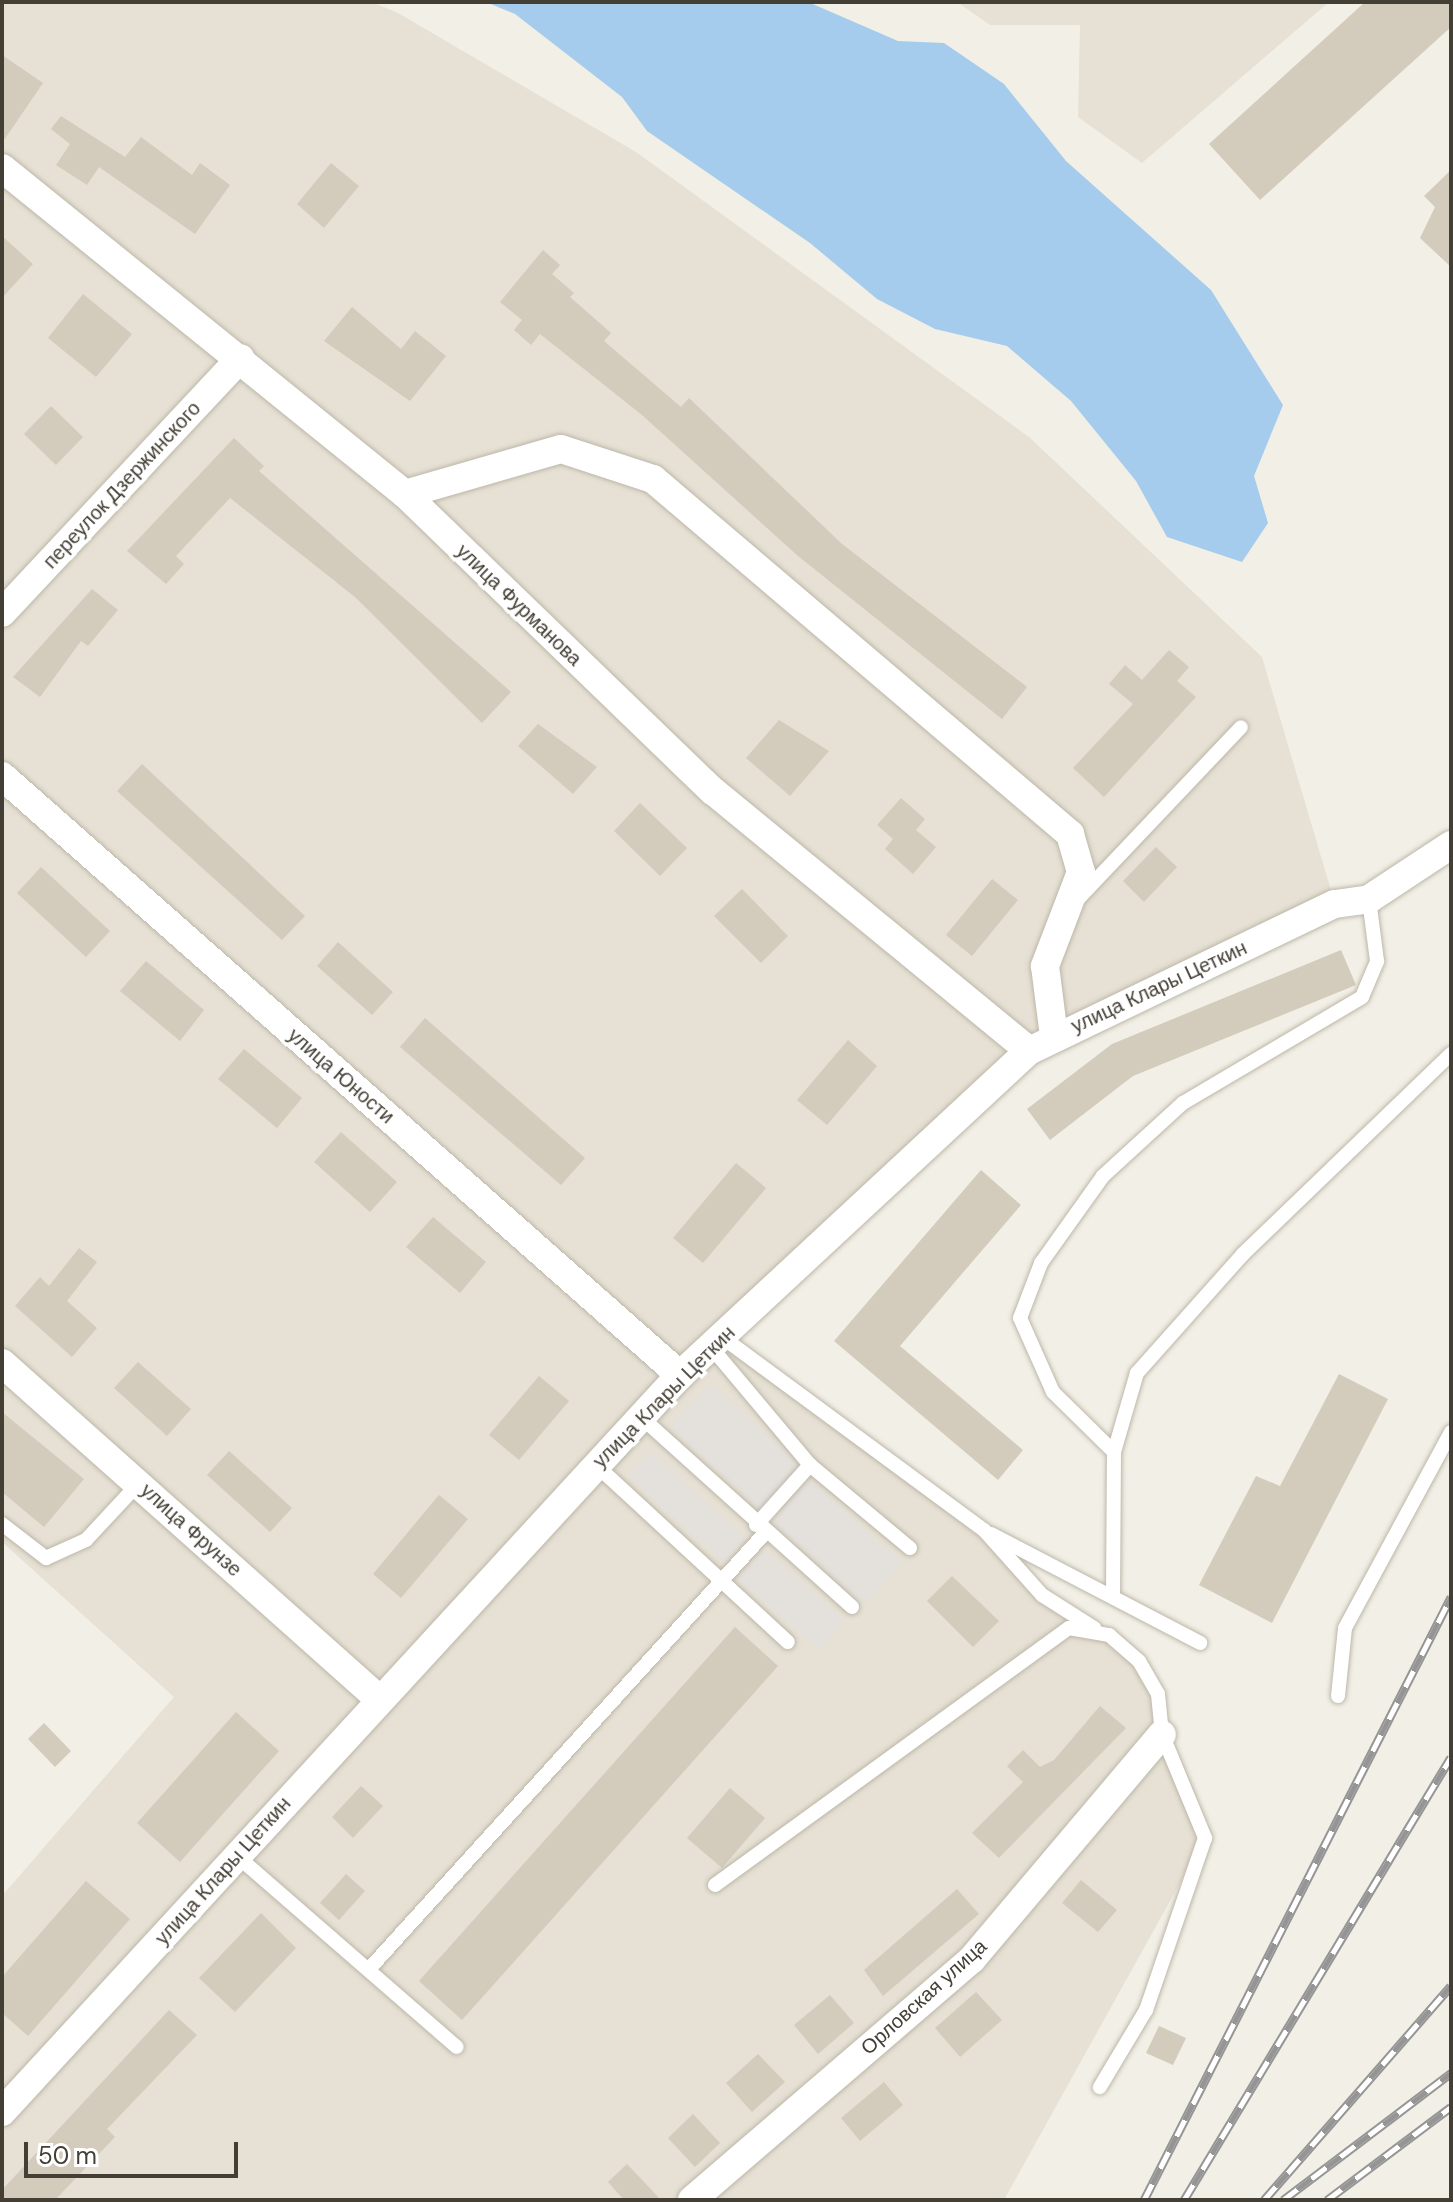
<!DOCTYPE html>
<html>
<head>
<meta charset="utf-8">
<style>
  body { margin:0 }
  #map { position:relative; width:1453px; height:2202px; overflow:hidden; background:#f2efe6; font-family:"DM Sans",sans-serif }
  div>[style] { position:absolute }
  .residential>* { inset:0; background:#e6e1d4 }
  .industrial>* { inset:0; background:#e4e0db }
  .water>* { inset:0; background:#a5ccec }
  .building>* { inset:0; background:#d3cbbc }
  .roads { filter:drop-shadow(0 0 2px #bdb7a9) drop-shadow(0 0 2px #bdb7a9) }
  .service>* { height:14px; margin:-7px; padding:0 7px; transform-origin:7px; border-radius:7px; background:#fff }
  .minor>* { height:28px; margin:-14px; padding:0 14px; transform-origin:14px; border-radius:14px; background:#fff }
  .rail>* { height:9px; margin-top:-4.5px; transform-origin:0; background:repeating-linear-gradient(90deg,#fff 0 18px,#959595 0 36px); box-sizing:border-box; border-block:2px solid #959595 }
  span { translate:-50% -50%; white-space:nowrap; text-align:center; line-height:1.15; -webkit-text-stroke:7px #fff; paint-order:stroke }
  .street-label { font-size:20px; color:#443f35 }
  .frame { position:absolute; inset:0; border:4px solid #443f35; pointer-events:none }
  .scale { position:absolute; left:24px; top:2142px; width:214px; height:36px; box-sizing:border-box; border:4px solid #443f35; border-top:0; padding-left:10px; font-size:24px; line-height:28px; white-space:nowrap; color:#443f35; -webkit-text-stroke:6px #fff; paint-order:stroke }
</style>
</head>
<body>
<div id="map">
  <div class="residential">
    <i style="clip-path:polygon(2px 2px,372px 2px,398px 13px,636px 152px,1029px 437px,1262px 657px,1335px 904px,1054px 1036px,723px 1337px,984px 1530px,1042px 1595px,1109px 1635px,1158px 1694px,1162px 1734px,1205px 1838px,1004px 2200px,2px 2200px,2px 1896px,174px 1697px,2px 1542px)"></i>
    <i style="clip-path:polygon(957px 2px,1329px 2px,1142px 163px,1078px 117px,1080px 25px,990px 25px)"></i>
  </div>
  <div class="industrial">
    <i style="clip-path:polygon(710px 1383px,801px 1466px,760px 1510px,670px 1427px)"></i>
    <i style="clip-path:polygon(650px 1451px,749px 1542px,727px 1566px,627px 1475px)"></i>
    <i style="clip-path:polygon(809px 1479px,902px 1563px,865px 1605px,771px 1521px)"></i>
    <i style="clip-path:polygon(763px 1549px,845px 1620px,820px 1650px,737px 1579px)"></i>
  </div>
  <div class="water">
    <i style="clip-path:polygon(486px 2px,808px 2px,898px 41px,944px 43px,1004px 84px,1066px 161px,1211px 290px,1283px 405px,1254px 476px,1268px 523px,1242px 562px,1167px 537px,1136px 481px,1071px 401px,1007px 346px,935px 329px,877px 299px,810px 243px,647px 131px,622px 97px,515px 14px)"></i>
  </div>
  <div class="building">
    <i style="clip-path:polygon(1365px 2px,1451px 2px,1451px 27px,1260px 200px,1209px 144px)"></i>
    <i style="clip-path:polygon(2px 55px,43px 83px,2px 143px)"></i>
    <i style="clip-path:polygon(61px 116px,125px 157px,141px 137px,192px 175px,200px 163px,230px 185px,195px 234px,99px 167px,87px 185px,56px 165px,70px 144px,51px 129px)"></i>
    <i style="clip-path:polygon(331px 163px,359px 186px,324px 228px,297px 204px)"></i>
    <i style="clip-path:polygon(1451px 170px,1451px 267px,1420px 238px,1435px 207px,1424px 196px)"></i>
    <i style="clip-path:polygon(2px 236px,33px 264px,2px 298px)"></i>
    <i style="clip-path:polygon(543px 250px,560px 265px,552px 274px,574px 293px,570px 297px,611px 333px,604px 341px,681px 407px,689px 398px,842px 544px,1027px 687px,1002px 719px,798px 556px,642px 415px,540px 334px,531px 345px,514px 330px,522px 320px,500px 302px)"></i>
    <i style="clip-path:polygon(83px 294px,132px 334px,96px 377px,48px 338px)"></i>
    <i style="clip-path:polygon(352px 307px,401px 349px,415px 331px,446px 356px,410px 401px,324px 341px)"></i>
    <i style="clip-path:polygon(51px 406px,83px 437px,56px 465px,24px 434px)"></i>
    <i style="clip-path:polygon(234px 438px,264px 466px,259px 471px,511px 692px,482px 723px,355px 597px,230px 498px,176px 556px,184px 564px,166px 584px,127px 551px)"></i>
    <i style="clip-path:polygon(92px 589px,118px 610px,88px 646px,81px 641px,40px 697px,13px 677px)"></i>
    <i style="clip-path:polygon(1169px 650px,1189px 667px,1177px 681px,1196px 697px,1104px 797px,1073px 768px,1133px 704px,1109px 684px,1125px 665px,1142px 680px)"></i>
    <i style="clip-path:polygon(779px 720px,829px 751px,790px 796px,746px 758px)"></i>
    <i style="clip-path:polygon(538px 724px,597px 767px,573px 794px,518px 746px)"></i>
    <i style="clip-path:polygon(142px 764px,305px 916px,282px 940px,117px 791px)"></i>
    <i style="clip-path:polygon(901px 798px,925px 819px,916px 830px,936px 847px,913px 874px,885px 849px,893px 839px,877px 825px)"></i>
    <i style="clip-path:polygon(640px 803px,687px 848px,660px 876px,614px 831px)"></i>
    <i style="clip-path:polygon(1156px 847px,1177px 867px,1144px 902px,1123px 881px)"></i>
    <i style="clip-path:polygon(41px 867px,110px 931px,86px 957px,17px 893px)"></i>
    <i style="clip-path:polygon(992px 879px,1018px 900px,972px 956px,946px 935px)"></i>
    <i style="clip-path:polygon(742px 889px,788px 936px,761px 963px,714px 916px)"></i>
    <i style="clip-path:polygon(338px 942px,393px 992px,372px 1015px,317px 966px)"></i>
    <i style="clip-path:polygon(1341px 950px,1356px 985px,1133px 1076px,1050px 1140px,1027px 1109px,1112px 1044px)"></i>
    <i style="clip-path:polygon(146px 961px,204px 1010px,180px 1041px,120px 991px)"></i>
    <i style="clip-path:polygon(425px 1018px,585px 1158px,561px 1185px,400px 1047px)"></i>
    <i style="clip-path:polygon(848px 1040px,877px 1066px,827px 1125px,797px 1100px)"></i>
    <i style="clip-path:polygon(244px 1049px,302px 1098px,277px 1128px,218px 1079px)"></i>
    <i style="clip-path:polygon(341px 1132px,397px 1182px,370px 1212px,314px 1162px)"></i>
    <i style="clip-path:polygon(736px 1163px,766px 1188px,703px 1263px,673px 1238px)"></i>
    <i style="clip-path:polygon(981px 1170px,1021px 1205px,900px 1346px,1023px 1450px,998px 1480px,834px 1341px)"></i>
    <i style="clip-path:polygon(433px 1217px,486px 1262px,460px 1293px,406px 1247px)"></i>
    <i style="clip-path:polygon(79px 1248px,97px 1262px,67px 1301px,97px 1328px,72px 1357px,15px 1306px,40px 1277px,49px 1286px)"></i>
    <i style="clip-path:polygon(138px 1362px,191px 1409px,167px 1436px,114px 1388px)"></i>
    <i style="clip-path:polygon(1339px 1374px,1388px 1399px,1272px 1623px,1199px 1585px,1256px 1476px,1280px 1486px)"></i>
    <i style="clip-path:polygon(539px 1376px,569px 1401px,519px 1460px,489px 1435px)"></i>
    <i style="clip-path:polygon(2px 1412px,84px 1479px,44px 1527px,2px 1492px)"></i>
    <i style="clip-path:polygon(229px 1451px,292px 1508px,270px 1532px,207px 1475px)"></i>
    <i style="clip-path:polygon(439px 1495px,468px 1519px,401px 1598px,373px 1574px)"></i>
    <i style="clip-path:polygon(952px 1576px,999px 1621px,973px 1647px,927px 1601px)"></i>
    <i style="clip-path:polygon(735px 1627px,778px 1666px,462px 2020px,419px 1981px)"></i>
    <i style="clip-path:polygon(1100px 1706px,1126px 1728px,999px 1858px,972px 1833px,1023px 1782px,1007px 1766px,1023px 1750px,1040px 1767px,1054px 1760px)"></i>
    <i style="clip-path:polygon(236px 1712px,279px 1751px,180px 1862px,137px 1823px)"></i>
    <i style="clip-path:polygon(44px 1723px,71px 1751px,55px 1767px,28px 1739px)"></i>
    <i style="clip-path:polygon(361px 1786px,383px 1806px,353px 1838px,332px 1817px)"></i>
    <i style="clip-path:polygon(730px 1788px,765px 1818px,722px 1868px,687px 1838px)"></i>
    <i style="clip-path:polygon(346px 1874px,365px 1891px,339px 1920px,320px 1903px)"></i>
    <i style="clip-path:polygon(1081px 1880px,1117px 1910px,1098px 1932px,1062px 1903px)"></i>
    <i style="clip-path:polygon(86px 1881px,130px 1919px,28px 2036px,2px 2013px,2px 1977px)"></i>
    <i style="clip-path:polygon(957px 1889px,979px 1914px,883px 1996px,864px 1970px)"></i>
    <i style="clip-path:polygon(261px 1913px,296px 1948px,235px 2012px,199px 1978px)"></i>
    <i style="clip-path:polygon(976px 1992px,1002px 2020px,960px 2057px,935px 2028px)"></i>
    <i style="clip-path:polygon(830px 1995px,854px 2023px,818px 2054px,794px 2025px)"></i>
    <i style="clip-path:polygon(169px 2010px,197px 2035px,107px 2129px,115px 2137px,55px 2200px,2px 2200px,2px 2190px)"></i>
    <i style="clip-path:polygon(1159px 2026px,1186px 2038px,1173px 2065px,1146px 2053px)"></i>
    <i style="clip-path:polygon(758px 2054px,785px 2082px,752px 2112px,726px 2083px)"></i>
    <i style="clip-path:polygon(884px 2082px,903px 2105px,860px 2141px,841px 2118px)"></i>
    <i style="clip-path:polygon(693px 2114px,720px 2143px,695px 2167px,668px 2138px)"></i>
    <i style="clip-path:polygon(627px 2164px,661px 2200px,624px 2200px,608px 2182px)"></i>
  </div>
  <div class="roads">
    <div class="service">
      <i style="left:1077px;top:900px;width:238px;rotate:-46.5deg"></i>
      <i style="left:722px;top:1337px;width:325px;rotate:36.4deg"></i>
      <i style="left:984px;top:1530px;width:87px;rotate:48.3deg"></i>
      <i style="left:1042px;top:1595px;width:62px;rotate:32.4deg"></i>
      <i style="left:711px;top:1347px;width:154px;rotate:50deg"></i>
      <i style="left:810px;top:1465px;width:130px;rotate:39.7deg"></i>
      <i style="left:641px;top:1417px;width:284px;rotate:42deg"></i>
      <i style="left:1114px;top:1452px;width:86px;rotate:-135.5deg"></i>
      <i style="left:1053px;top:1392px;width:81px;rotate:-114deg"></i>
      <i style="left:1020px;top:1318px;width:59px;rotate:-69.1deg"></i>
      <i style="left:1041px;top:1263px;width:107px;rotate:-54.5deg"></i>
      <i style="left:1103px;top:1176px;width:108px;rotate:-42.4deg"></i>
      <i style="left:1183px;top:1103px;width:208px;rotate:-30.6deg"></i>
      <i style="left:1362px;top:997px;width:39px;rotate:-67deg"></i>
      <i style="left:1377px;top:961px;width:63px;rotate:-97.4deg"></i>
      <i style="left:596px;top:1465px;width:261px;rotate:42.7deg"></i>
      <i style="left:2px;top:1524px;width:56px;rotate:37.7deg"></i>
      <i style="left:46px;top:1558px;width:44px;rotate:-24.2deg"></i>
      <i style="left:86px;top:1540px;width:78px;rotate:-47.1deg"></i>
      <i style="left:756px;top:1525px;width:81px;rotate:-48deg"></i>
      <i style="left:991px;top:1534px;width:236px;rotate:27.5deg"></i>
      <i style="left:1113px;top:1595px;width:143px;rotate:-89.6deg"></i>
      <i style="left:1114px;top:1452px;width:82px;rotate:-73.8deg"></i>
      <i style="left:1137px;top:1373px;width:159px;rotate:-48.3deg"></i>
      <i style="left:1243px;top:1254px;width:289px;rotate:-43.9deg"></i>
      <i style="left:1338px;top:1696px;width:68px;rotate:-84.1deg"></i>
      <i style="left:1345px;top:1628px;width:223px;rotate:-61.6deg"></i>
      <i style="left:237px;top:1856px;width:291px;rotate:41deg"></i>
      <i style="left:715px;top:1885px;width:437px;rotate:-36deg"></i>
      <i style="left:1069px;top:1628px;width:41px;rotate:9.9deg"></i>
      <i style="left:1109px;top:1635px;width:40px;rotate:41deg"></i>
      <i style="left:1139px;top:1661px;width:38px;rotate:60deg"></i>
      <i style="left:1158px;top:1694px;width:40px;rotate:84.3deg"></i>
      <i style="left:1162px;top:1734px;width:113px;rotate:67.5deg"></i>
      <i style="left:1205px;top:1838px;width:182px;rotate:108.9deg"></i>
      <i style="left:1146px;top:2010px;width:90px;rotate:120.9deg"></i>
      <i style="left:370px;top:1968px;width:588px;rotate:-47.76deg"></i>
    </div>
    <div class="minor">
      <i style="left:2px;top:168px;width:518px;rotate:38.97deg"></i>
      <i style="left:405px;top:494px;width:428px;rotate:44deg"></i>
      <i style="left:713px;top:791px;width:409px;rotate:39.4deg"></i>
      <i style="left:405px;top:494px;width:162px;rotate:-16.1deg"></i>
      <i style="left:561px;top:449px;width:97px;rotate:18.1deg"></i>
      <i style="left:653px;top:479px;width:548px;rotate:40.41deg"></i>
      <i style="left:1070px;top:834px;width:40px;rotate:74deg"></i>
      <i style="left:1081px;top:872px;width:101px;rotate:111deg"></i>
      <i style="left:1045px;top:966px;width:71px;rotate:82.7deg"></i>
      <i style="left:2px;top:613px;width:349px;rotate:-46.9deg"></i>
      <i style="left:2px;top:776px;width:905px;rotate:41.46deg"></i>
      <i style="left:2px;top:1363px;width:505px;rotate:41.71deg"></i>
      <i style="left:2px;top:2112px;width:1001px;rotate:-47.39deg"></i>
      <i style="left:680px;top:1375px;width:476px;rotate:-42.9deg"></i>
      <i style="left:1029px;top:1051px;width:339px;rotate:-25.7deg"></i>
      <i style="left:1335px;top:904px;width:34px;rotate:-8deg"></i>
      <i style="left:1369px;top:899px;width:98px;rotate:-33.4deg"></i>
      <i style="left:692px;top:2200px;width:369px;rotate:-40.7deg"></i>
      <i style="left:972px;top:1959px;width:294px;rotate:-49.8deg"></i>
    </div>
  </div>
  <div class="rail">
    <i style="left:1144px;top:2200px;width:677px;rotate:-63.02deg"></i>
    <i style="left:1184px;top:2200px;width:517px;rotate:-58.92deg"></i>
    <i style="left:1264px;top:2200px;width:284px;rotate:-48.9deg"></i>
    <i style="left:1283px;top:2200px;width:211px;rotate:-37.1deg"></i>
    <i style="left:1327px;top:2200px;width:155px;rotate:-36.9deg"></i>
  </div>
  <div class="street-label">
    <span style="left:122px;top:485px;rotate:-47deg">переулок Дзержинского</span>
    <span style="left:519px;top:605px;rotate:44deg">улица Фурманова</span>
    <span style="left:1159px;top:987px;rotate:-25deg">улица Клары Цеткин</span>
    <span style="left:341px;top:1076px;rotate:41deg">улица Юности</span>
    <span style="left:664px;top:1397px;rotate:-45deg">улица Клары Цеткин</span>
    <span style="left:191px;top:1530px;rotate:42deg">улица Фрунзе</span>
    <span style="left:223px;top:1871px;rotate:-48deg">улица Клары Цеткин</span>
    <span style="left:924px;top:1997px;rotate:-42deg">Орловская улица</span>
  </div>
  <div class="frame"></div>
  <div class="scale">50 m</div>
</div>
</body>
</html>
